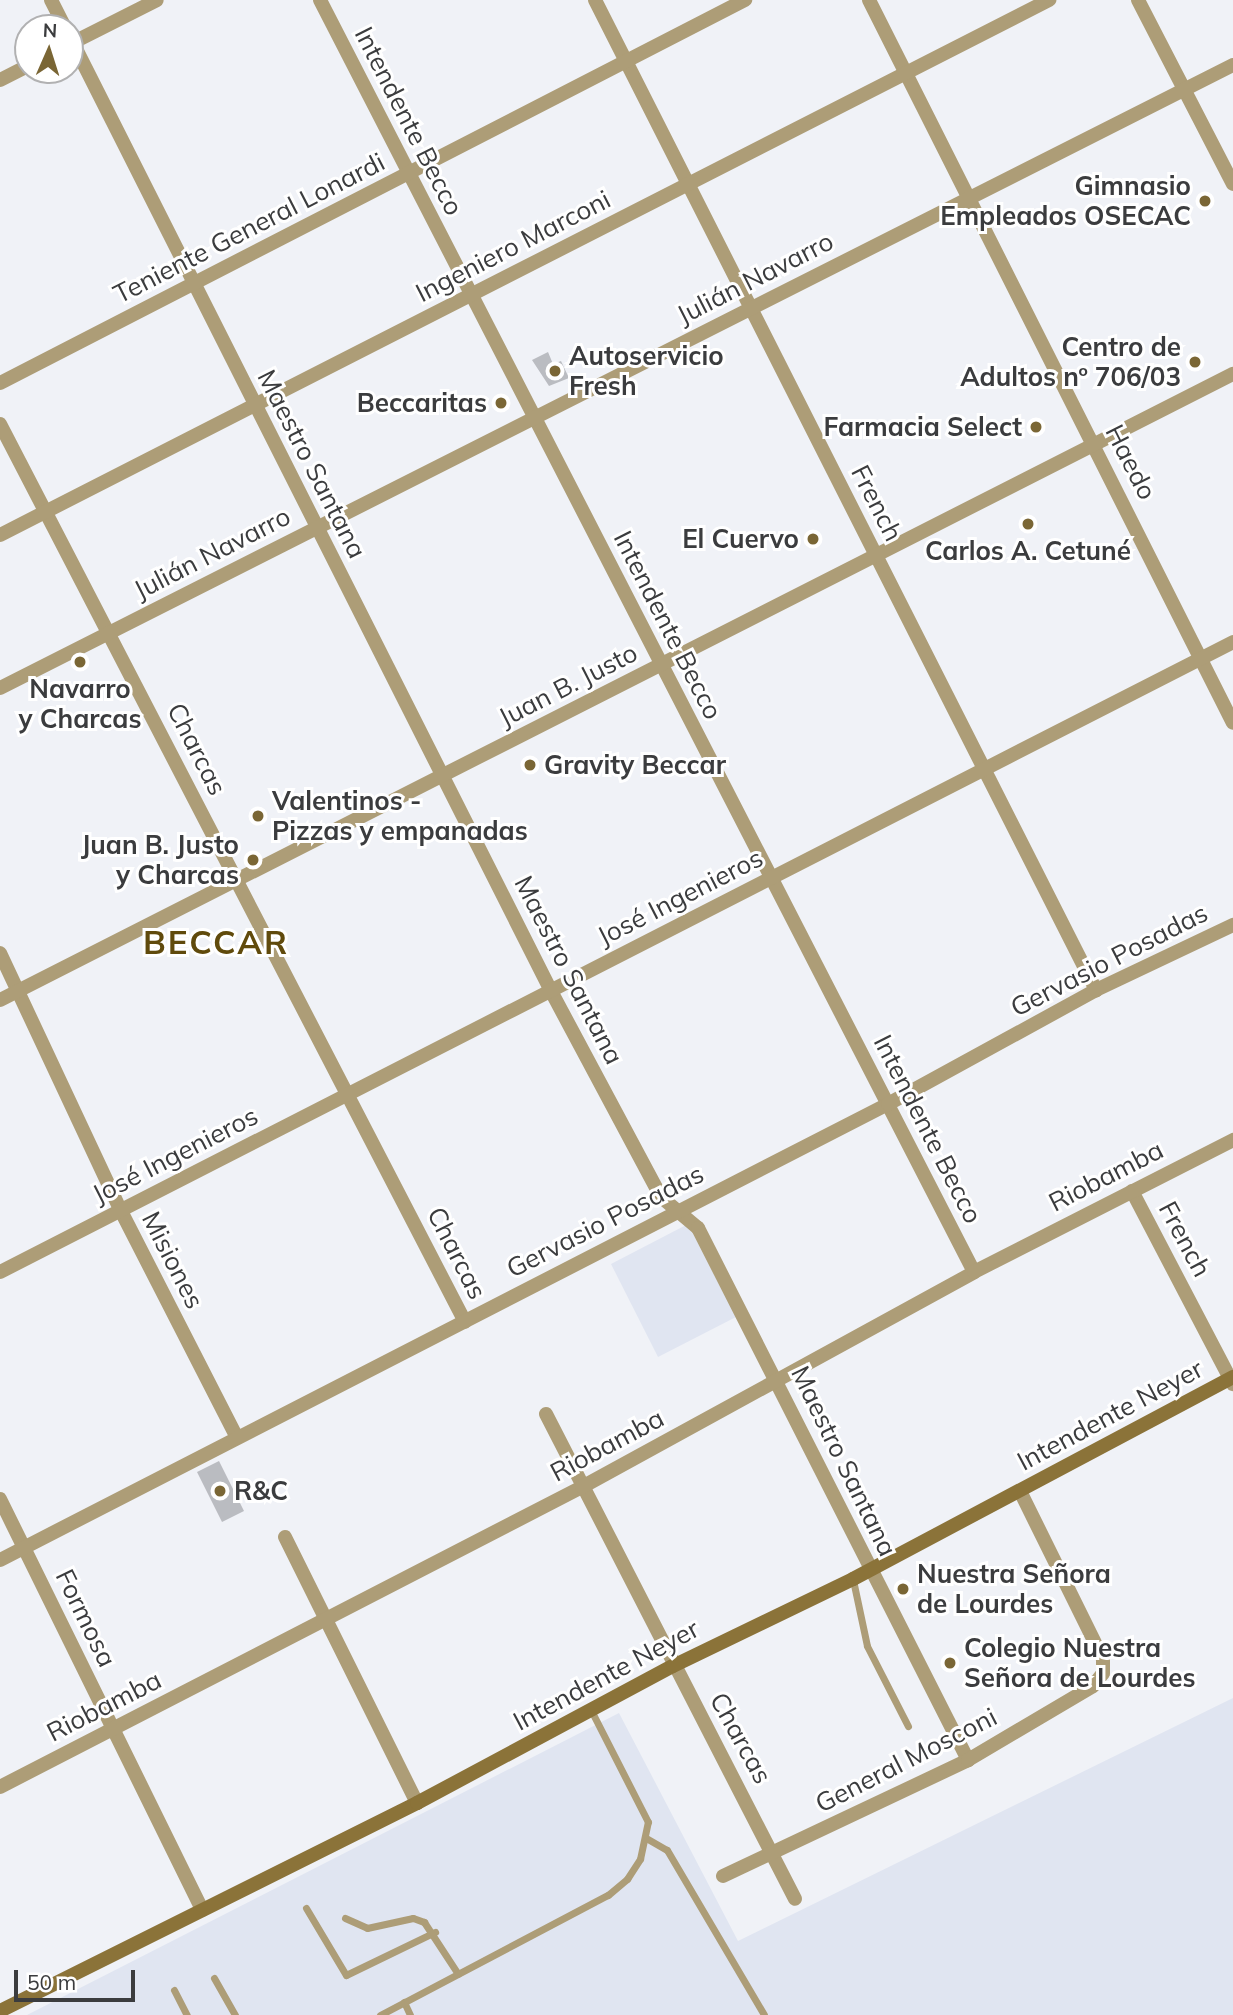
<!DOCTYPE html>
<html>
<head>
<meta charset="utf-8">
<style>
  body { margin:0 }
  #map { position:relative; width:1233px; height:2015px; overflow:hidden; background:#f0f2f7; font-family:Mulish,sans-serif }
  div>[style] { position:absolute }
  .built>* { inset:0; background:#e0e5f1 }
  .building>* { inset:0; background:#babcc1 }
  .lane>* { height:7px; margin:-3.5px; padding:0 3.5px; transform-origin:3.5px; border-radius:3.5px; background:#ad9d77 }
  .street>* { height:14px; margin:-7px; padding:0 7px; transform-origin:7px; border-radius:7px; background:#ad9d77 }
  .secondary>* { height:14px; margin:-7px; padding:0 7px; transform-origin:7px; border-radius:7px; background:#8b7339 }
  .dots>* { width:19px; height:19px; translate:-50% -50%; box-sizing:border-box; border:4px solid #fff; border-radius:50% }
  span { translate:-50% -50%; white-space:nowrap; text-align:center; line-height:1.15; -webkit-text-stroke:6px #fff; paint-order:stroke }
  .street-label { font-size:26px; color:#3b3c3e }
  .poi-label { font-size:26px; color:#3b3c3e; font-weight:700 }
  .right { translate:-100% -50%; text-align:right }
  .left { translate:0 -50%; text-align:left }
  .district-label { font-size:33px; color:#604a0c; font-weight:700; letter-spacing:2px }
  .north { position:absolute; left:14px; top:14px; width:70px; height:70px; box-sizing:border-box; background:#fff; border:2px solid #b1b1b2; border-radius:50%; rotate:3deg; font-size:19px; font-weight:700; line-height:28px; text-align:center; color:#3b3c3e }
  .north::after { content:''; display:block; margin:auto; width:24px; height:32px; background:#7a6635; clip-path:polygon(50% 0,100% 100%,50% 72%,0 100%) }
  .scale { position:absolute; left:14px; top:1970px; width:121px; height:32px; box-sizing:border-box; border:4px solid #3b3c3e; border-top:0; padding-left:9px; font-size:21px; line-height:24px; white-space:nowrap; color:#3b3c3e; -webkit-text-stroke:5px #fff; paint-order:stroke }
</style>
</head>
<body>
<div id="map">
  <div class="built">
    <i style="clip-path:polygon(688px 1224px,736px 1317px,658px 1357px,611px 1264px)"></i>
    <i style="clip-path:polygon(1233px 1698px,1233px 2015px,27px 2015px,619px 1713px,738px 1941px)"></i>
  </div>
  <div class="building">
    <i style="clip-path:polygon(548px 352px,553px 364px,561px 361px,569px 378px,549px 386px,532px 360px)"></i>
    <i style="clip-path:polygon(219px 1461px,244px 1511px,222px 1522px,197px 1472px)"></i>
  </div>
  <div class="lane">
    <i style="left:853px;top:1580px;width:67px;rotate:78deg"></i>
    <i style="left:867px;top:1646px;width:90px;rotate:62.9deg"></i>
    <i style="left:646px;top:1838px;width:24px;rotate:30deg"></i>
    <i style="left:667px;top:1850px;width:191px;rotate:59.5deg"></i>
    <i style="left:306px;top:1908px;width:78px;rotate:59.2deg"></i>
    <i style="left:346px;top:1975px;width:99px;rotate:-25.8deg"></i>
    <i style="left:345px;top:1918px;width:24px;rotate:24deg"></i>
    <i style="left:367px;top:1928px;width:47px;rotate:-12.3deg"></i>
    <i style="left:413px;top:1918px;width:12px;rotate:20deg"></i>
    <i style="left:424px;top:1922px;width:62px;rotate:56.8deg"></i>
    <i style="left:214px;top:1978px;width:43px;rotate:60.4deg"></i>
    <i style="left:174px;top:1990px;width:28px;rotate:63deg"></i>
    <i style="left:404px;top:2002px;width:14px;rotate:65deg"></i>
    <i style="left:380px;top:2015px;width:258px;rotate:-27.8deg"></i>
    <i style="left:608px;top:1895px;width:25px;rotate:-40deg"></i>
    <i style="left:627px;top:1879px;width:24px;rotate:-57deg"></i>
    <i style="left:640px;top:1859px;width:38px;rotate:-78deg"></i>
    <i style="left:648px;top:1822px;width:126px;rotate:-117deg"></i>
  </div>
  <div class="street">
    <i style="left:51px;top:0;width:31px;rotate:63deg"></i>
    <i style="left:320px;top:0;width:1430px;rotate:62.79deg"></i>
    <i style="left:595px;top:0;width:1110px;rotate:63.16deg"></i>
    <i style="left:869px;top:0;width:809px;rotate:63.28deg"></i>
    <i style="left:1138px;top:0;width:207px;rotate:62.7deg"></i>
    <i style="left:70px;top:37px;width:1068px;rotate:63.24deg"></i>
    <i style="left:551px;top:991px;width:234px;rotate:61.9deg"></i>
    <i style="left:661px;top:1197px;width:48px;rotate:40deg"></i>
    <i style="left:698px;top:1228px;width:597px;rotate:63.09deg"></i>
    <i style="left:70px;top:44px;width:97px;rotate:-26.8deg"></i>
    <i style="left:0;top:80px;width:31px;rotate:-27deg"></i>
    <i style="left:0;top:383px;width:838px;rotate:-27.21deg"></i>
    <i style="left:0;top:424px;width:1011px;rotate:62.62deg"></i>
    <i style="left:0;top:535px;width:1178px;rotate:-27.02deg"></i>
    <i style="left:0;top:688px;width:1381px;rotate:-26.81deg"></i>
    <i style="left:0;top:953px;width:285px;rotate:64.9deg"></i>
    <i style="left:121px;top:1211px;width:253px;rotate:62.9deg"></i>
    <i style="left:0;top:1000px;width:1383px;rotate:-26.92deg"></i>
    <i style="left:1132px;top:1191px;width:218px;rotate:62.4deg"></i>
    <i style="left:0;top:1272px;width:1385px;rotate:-27.06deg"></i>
    <i style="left:546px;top:1414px;width:545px;rotate:62.82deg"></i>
    <i style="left:0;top:1499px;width:458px;rotate:63.8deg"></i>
    <i style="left:285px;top:1537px;width:297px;rotate:63.6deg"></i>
    <i style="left:0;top:1560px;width:998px;rotate:-27.18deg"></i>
    <i style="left:888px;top:1104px;width:237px;rotate:-28.7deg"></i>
    <i style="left:1096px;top:990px;width:152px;rotate:-25.4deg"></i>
    <i style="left:0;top:1787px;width:655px;rotate:-27.27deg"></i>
    <i style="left:582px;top:1487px;width:447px;rotate:-28.7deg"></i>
    <i style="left:974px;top:1272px;width:291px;rotate:-27deg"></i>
    <i style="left:723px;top:1876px;width:271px;rotate:-25.3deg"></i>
    <i style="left:968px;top:1760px;width:145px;rotate:-30.6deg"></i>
    <i style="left:1093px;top:1686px;width:16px;rotate:-52deg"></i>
    <i style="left:1103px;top:1673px;width:14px;rotate:-90deg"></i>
    <i style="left:1103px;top:1659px;width:187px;rotate:-116.3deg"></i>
  </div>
  <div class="secondary">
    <i style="left:0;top:2011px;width:466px;rotate:-26.5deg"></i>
    <i style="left:417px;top:1803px;width:290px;rotate:-28.2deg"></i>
    <i style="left:673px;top:1666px;width:200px;rotate:-25.8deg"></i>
    <i style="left:853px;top:1579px;width:430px;rotate:-28deg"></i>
  </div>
  <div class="dots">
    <i style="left:1205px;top:201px;background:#7a6635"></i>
    <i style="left:1195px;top:362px;background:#7a6635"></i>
    <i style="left:555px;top:371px;background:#7a6635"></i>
    <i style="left:501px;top:403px;background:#7a6635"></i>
    <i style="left:1036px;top:427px;background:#7a6635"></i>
    <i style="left:1028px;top:524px;background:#7a6635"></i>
    <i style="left:813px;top:539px;background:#7a6635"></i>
    <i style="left:80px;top:662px;background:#7a6635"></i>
    <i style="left:530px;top:765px;background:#7a6635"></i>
    <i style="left:258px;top:816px;background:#7a6635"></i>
    <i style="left:253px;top:860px;background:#7a6635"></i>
    <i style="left:220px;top:1491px;background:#7a6635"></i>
    <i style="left:903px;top:1589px;background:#7a6635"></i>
    <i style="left:950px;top:1663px;background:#7a6635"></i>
  </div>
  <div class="street-label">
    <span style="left:409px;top:121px;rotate:63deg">Intendente Becco</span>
    <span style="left:249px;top:228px;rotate:-27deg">Teniente General Lonardi</span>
    <span style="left:513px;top:246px;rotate:-27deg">Ingeniero Marconi</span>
    <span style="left:755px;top:278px;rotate:-27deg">Julián Navarro</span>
    <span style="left:1131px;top:462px;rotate:63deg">Haedo</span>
    <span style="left:312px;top:464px;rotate:63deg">Maestro Santana</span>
    <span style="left:877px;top:503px;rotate:63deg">French</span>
    <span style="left:212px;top:553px;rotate:-27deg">Julián Navarro</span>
    <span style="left:668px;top:625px;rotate:63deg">Intendente Becco</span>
    <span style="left:568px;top:685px;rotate:-27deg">Juan B. Justo</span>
    <span style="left:197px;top:749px;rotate:63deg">Charcas</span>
    <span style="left:680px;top:897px;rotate:-27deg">José Ingenieros</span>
    <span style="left:1109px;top:960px;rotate:-27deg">Gervasio Posadas</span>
    <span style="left:569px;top:970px;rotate:63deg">Maestro Santana</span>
    <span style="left:928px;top:1129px;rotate:63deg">Intendente Becco</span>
    <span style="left:175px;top:1155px;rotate:-27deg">José Ingenieros</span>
    <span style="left:1106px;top:1176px;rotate:-27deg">Riobamba</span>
    <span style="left:605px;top:1221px;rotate:-27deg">Gervasio Posadas</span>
    <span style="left:1185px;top:1239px;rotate:62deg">French</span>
    <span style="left:457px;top:1253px;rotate:63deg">Charcas</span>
    <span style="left:173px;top:1260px;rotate:63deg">Misiones</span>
    <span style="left:1110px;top:1415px;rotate:-28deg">Intendente Neyer</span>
    <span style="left:607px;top:1445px;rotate:-28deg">Riobamba</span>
    <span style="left:844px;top:1461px;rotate:64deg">Maestro Santana</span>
    <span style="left:86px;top:1618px;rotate:64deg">Formosa</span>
    <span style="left:606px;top:1675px;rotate:-28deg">Intendente Neyer</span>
    <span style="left:104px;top:1706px;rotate:-27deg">Riobamba</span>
    <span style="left:741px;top:1738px;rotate:61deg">Charcas</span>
    <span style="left:906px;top:1760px;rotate:-27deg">General Mosconi</span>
  </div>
  <div class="poi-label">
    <span class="right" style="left:1191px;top:201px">Gimnasio<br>Empleados OSECAC</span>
    <span class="right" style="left:1181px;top:362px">Centro de<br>Adultos nº 706/03</span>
    <span class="left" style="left:569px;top:371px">Autoservicio<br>Fresh</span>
    <span class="right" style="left:487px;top:403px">Beccaritas</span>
    <span class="right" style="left:1022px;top:427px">Farmacia Select</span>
    <span class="right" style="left:799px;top:539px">El Cuervo</span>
    <span style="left:1028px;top:551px">Carlos A. Cetuné</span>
    <span style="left:80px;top:704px">Navarro<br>y Charcas</span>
    <span class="left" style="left:544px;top:765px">Gravity Beccar</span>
    <span class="left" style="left:272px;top:816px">Valentinos -<br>Pizzas y empanadas</span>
    <span class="right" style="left:239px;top:860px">Juan B. Justo<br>y Charcas</span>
    <span class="left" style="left:234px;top:1491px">R&amp;C</span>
    <span class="left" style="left:917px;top:1589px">Nuestra Señora<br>de Lourdes</span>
    <span class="left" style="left:964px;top:1663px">Colegio Nuestra<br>Señora de Lourdes</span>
  </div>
  <div class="district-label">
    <span style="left:216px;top:942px">BECCAR</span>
  </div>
  <div class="north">N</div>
  <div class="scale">50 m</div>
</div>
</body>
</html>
